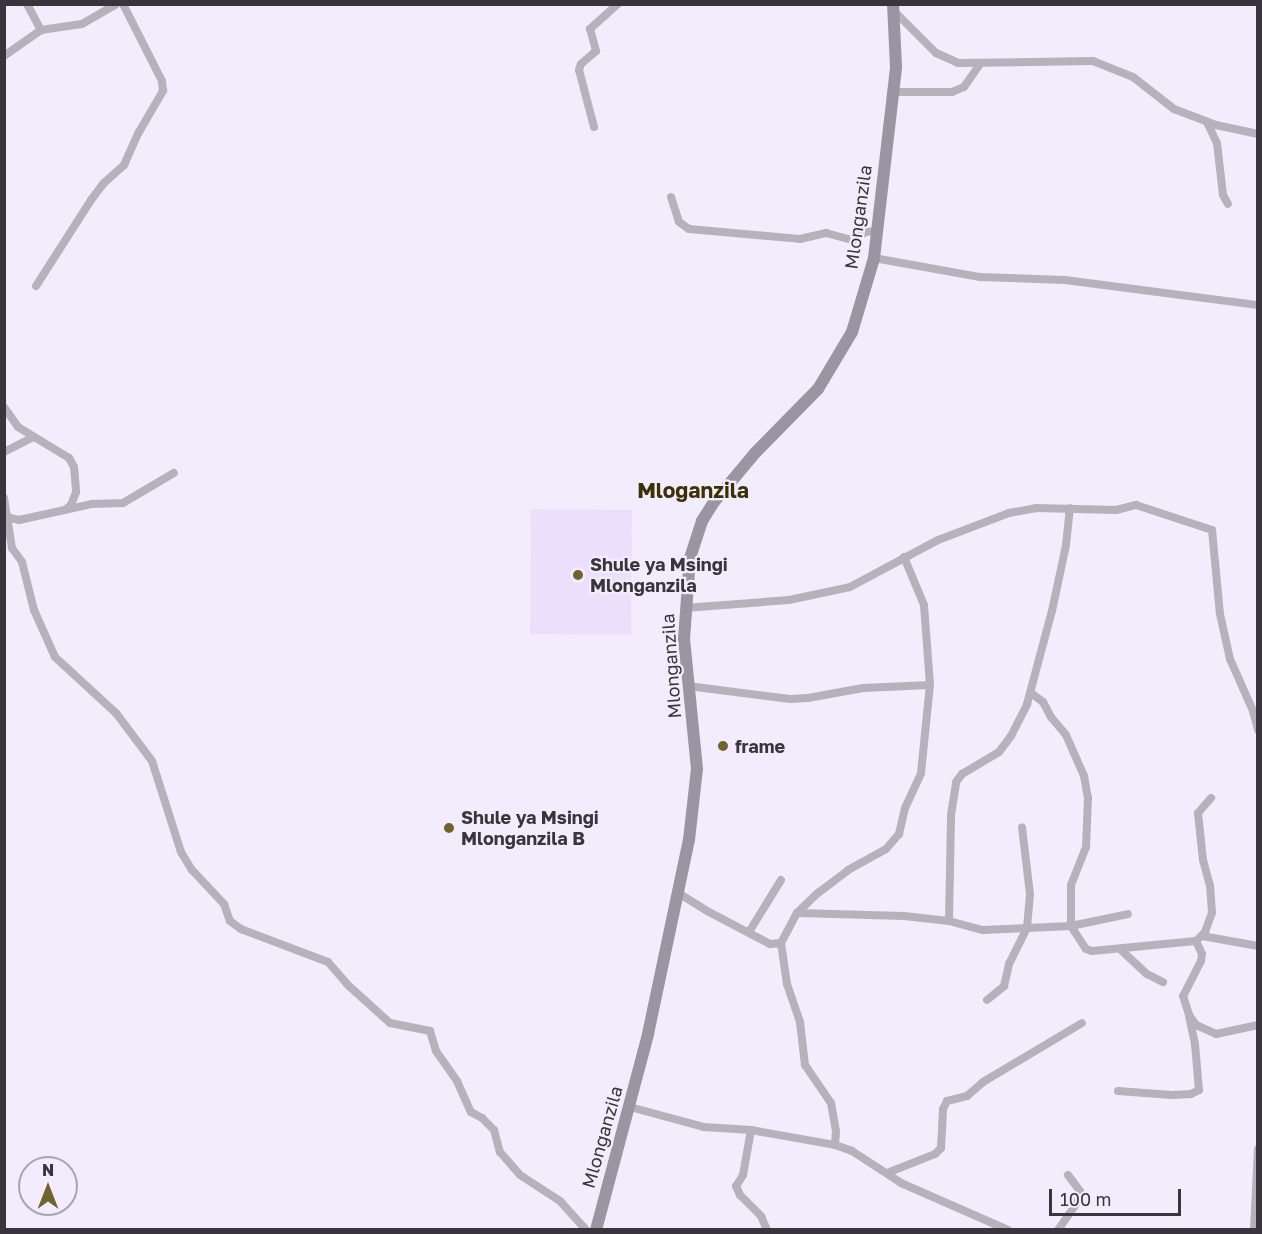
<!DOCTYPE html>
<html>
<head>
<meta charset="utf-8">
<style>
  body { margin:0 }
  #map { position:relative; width:1262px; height:1234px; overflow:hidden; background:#f3ecfd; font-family:"Golos Text",sans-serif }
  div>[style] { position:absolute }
  .built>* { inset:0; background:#ecdffb }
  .street>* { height:8px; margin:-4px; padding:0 4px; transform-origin:4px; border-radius:4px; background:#b6b2bc }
  .secondary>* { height:12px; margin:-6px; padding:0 6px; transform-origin:6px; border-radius:6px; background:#9b94a2 }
  .dots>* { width:16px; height:16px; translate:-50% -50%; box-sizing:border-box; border:3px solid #f3ecfd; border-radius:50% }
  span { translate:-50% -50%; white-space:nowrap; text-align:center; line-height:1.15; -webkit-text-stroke:4.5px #f3ecfd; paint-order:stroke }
  .street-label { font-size:18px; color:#38353d }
  .poi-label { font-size:18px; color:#38353d; font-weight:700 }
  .left { translate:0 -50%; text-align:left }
  .quarter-label { font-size:21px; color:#3a3105; font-weight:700 }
  .frame { position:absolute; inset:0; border:6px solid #38353d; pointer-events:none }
  .north { position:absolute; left:18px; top:1156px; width:60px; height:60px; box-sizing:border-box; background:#f3ecfd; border:2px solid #a8a3b0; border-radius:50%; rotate:0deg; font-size:16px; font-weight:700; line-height:24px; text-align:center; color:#38353d }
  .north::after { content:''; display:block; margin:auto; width:21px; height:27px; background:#706330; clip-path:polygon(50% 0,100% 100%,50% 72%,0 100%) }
  .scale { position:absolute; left:1049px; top:1189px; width:132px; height:27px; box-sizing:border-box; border:3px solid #38353d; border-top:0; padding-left:8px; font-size:18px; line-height:21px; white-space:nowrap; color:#38353d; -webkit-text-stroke:4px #f3ecfd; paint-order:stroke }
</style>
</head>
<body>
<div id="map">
  <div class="built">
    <i style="clip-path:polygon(531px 509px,632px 510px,631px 635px,530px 634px)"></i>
  </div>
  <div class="street">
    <i style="left:27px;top:4px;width:30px;rotate:62deg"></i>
    <i style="left:895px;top:12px;width:58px;rotate:45deg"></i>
    <i style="left:936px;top:53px;width:24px;rotate:24deg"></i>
    <i style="left:958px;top:63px;width:135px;rotate:-0.8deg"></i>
    <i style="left:1093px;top:61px;width:43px;rotate:21.8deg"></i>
    <i style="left:1133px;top:77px;width:52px;rotate:38deg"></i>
    <i style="left:1174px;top:109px;width:45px;rotate:20.9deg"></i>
    <i style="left:1216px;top:125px;width:43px;rotate:12.1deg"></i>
    <i style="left:4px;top:56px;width:45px;rotate:-35.1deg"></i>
    <i style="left:41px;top:30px;width:41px;rotate:-8.3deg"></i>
    <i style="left:82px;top:24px;width:39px;rotate:-30deg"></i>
    <i style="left:894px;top:92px;width:58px"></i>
    <i style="left:952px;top:92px;width:13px;rotate:-23deg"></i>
    <i style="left:964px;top:87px;width:29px;rotate:-55deg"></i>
    <i style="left:1207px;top:122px;width:23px;rotate:65deg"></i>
    <i style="left:1217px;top:143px;width:52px;rotate:83.4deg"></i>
    <i style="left:1223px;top:195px;width:10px;rotate:61deg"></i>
    <i style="left:594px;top:127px;width:59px;rotate:-104.7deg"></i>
    <i style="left:579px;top:70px;width:6px;rotate:-72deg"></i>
    <i style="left:581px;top:64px;width:20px;rotate:-41deg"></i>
    <i style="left:596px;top:51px;width:23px;rotate:-105deg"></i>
    <i style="left:590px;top:29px;width:38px;rotate:-42deg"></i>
    <i style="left:671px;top:197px;width:26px;rotate:72deg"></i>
    <i style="left:679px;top:222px;width:12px;rotate:35deg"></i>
    <i style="left:689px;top:229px;width:111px;rotate:5.1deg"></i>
    <i style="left:800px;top:239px;width:27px;rotate:-13deg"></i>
    <i style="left:826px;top:233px;width:28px;rotate:15deg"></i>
    <i style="left:853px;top:240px;width:15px;rotate:-32deg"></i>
    <i style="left:866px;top:232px;width:11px;rotate:-5deg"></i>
    <i style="left:874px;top:258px;width:108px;rotate:10.2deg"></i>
    <i style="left:980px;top:277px;width:85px;rotate:2deg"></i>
    <i style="left:1065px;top:280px;width:195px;rotate:7.4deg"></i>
    <i style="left:36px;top:286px;width:102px;rotate:-57.4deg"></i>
    <i style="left:91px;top:200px;width:21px;rotate:-53deg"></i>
    <i style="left:104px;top:183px;width:27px;rotate:-42deg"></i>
    <i style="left:124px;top:165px;width:36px;rotate:-66deg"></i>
    <i style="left:139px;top:132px;width:48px;rotate:-59.7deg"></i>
    <i style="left:163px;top:91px;width:10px;rotate:-96deg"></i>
    <i style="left:162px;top:81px;width:86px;rotate:-116.9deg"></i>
    <i style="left:4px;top:407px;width:24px;rotate:55deg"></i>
    <i style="left:18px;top:427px;width:60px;rotate:31.3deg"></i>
    <i style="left:69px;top:458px;width:10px;rotate:61deg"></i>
    <i style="left:74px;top:467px;width:25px;rotate:85deg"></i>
    <i style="left:76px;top:492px;width:14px;rotate:111deg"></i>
    <i style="left:71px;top:505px;width:6px;rotate:141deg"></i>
    <i style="left:4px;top:452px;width:33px;rotate:-27deg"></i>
    <i style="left:4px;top:498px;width:51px;rotate:80.9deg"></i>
    <i style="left:12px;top:548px;width:17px;rotate:54deg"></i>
    <i style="left:22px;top:562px;width:49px;rotate:76deg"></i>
    <i style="left:34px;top:610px;width:51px;rotate:65.9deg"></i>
    <i style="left:55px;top:657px;width:83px;rotate:42.6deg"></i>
    <i style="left:116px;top:713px;width:60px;rotate:53.1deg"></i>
    <i style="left:152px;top:761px;width:96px;rotate:72.3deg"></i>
    <i style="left:181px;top:852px;width:21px;rotate:59deg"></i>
    <i style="left:192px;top:870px;width:47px;rotate:46.7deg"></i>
    <i style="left:224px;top:904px;width:18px;rotate:71deg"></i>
    <i style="left:230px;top:921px;width:14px;rotate:36deg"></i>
    <i style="left:241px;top:929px;width:93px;rotate:20.8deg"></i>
    <i style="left:328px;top:962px;width:32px;rotate:49deg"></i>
    <i style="left:349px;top:986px;width:55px;rotate:42.1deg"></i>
    <i style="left:390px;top:1023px;width:41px;rotate:11.3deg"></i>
    <i style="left:430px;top:1031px;width:21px;rotate:73deg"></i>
    <i style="left:436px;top:1051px;width:37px;rotate:55deg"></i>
    <i style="left:457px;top:1081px;width:34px;rotate:66deg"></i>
    <i style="left:471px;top:1112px;width:13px;rotate:29deg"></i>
    <i style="left:482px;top:1118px;width:17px;rotate:45deg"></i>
    <i style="left:494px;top:1130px;width:23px;rotate:75deg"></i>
    <i style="left:500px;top:1152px;width:30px;rotate:49deg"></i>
    <i style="left:520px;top:1175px;width:48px;rotate:33deg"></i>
    <i style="left:560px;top:1201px;width:39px;rotate:48deg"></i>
    <i style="left:6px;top:517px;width:13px;rotate:13deg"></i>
    <i style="left:19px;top:520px;width:75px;rotate:-12.4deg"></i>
    <i style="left:92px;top:504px;width:31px;rotate:-2deg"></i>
    <i style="left:123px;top:503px;width:59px;rotate:-30.5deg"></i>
    <i style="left:685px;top:608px;width:104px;rotate:-4.4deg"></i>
    <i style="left:789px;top:600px;width:62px;rotate:-12deg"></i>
    <i style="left:850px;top:587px;width:100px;rotate:-28.1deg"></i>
    <i style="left:938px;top:540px;width:76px;rotate:-20.8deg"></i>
    <i style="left:1009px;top:513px;width:27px;rotate:-10deg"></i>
    <i style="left:1036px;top:508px;width:80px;rotate:1.4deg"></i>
    <i style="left:1116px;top:510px;width:21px;rotate:-14deg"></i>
    <i style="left:1136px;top:505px;width:80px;rotate:18.2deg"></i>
    <i style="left:1212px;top:530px;width:84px;rotate:84.6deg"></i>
    <i style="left:1220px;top:614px;width:46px;rotate:77.5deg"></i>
    <i style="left:1230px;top:659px;width:57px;rotate:66.1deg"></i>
    <i style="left:1253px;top:711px;width:20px;rotate:75deg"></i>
    <i style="left:688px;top:686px;width:103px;rotate:7.3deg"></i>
    <i style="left:790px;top:699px;width:18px;rotate:-3deg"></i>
    <i style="left:808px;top:698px;width:56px;rotate:-10.3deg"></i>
    <i style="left:863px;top:688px;width:67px;rotate:-2.6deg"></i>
    <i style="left:1031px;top:693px;width:15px;rotate:37deg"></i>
    <i style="left:1043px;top:702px;width:17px;rotate:62deg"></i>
    <i style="left:1051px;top:717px;width:23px;rotate:50deg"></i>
    <i style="left:1066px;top:735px;width:45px;rotate:66.3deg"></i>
    <i style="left:1084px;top:776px;width:22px;rotate:80deg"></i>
    <i style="left:1088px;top:798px;width:49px;rotate:92.3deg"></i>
    <i style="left:1086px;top:847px;width:41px;rotate:111.5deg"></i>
    <i style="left:1071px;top:885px;width:41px;rotate:90deg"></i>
    <i style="left:1071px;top:926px;width:58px;rotate:-11.9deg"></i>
    <i style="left:680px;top:894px;width:34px;rotate:32deg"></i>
    <i style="left:709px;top:912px;width:69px;rotate:27.7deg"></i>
    <i style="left:770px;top:944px;width:11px;rotate:-5deg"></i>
    <i style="left:781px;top:943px;width:34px;rotate:-62deg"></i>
    <i style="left:797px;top:913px;width:29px;rotate:-44deg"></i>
    <i style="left:818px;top:893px;width:38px;rotate:-37deg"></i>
    <i style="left:848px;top:870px;width:43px;rotate:-28.9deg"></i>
    <i style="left:886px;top:849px;width:20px;rotate:-49deg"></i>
    <i style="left:899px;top:834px;width:27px;rotate:-77deg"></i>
    <i style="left:905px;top:808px;width:38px;rotate:-65deg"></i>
    <i style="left:921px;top:773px;width:88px;rotate:-84.2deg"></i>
    <i style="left:930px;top:685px;width:80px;rotate:-94.3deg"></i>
    <i style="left:924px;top:605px;width:52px;rotate:-112.6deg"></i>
    <i style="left:797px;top:913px;width:107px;rotate:1.6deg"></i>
    <i style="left:904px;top:916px;width:45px;rotate:6.3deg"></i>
    <i style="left:949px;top:921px;width:35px;rotate:15deg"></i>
    <i style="left:983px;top:930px;width:88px;rotate:-2.6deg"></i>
    <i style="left:1071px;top:926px;width:27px;rotate:57deg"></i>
    <i style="left:1086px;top:949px;width:6px;rotate:18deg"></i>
    <i style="left:1092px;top:951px;width:104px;rotate:-5.5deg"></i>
    <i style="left:1196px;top:941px;width:13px;rotate:-45deg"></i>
    <i style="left:1205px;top:932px;width:20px;rotate:-70deg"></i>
    <i style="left:1212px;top:913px;width:27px;rotate:-94deg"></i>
    <i style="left:1210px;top:886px;width:27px;rotate:-105deg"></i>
    <i style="left:1203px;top:860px;width:47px;rotate:-96.1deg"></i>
    <i style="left:1198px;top:813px;width:20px;rotate:-49deg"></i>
    <i style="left:949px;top:921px;width:106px;rotate:-88.9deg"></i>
    <i style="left:951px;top:815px;width:33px;rotate:-81deg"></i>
    <i style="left:956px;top:782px;width:10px;rotate:-53deg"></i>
    <i style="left:962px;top:774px;width:43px;rotate:-30.7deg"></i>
    <i style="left:999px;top:752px;width:20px;rotate:-53deg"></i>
    <i style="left:1011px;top:736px;width:36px;rotate:-63deg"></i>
    <i style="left:1027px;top:704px;width:96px;rotate:-75deg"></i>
    <i style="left:1052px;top:611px;width:67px;rotate:-78deg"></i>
    <i style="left:1066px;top:545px;width:37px;rotate:-84deg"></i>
    <i style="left:749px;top:932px;width:61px;rotate:-58.4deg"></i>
    <i style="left:1202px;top:936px;width:57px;rotate:10.1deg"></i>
    <i style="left:1196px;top:941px;width:14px;rotate:65deg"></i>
    <i style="left:1202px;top:954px;width:7px;rotate:98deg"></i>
    <i style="left:1201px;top:961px;width:39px;rotate:117deg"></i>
    <i style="left:1183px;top:996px;width:20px;rotate:72deg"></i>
    <i style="left:1189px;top:1015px;width:12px;rotate:55deg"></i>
    <i style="left:1196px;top:1025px;width:22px;rotate:24deg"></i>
    <i style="left:1216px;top:1034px;width:43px;rotate:-12.1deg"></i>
    <i style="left:781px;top:943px;width:41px;rotate:81.7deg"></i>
    <i style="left:787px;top:984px;width:40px;rotate:71.1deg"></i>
    <i style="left:800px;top:1022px;width:43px;rotate:83.4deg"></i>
    <i style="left:805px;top:1065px;width:46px;rotate:55.6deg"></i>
    <i style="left:831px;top:1103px;width:28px;rotate:80deg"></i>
    <i style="left:836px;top:1131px;width:14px;rotate:94deg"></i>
    <i style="left:1120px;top:949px;width:37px;rotate:43deg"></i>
    <i style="left:1147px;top:974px;width:18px;rotate:27deg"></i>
    <i style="left:987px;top:1000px;width:22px;rotate:-39deg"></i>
    <i style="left:1004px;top:986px;width:23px;rotate:-77deg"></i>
    <i style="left:1009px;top:964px;width:40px;rotate:-63.4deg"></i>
    <i style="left:1027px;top:928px;width:34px;rotate:-85deg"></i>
    <i style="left:1030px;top:894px;width:67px;rotate:-96.8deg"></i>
    <i style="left:1118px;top:1091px;width:54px;rotate:4.2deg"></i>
    <i style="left:1172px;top:1095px;width:19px;rotate:-3deg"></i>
    <i style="left:1191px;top:1094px;width:9px;rotate:-27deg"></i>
    <i style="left:1199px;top:1090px;width:46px;rotate:-95deg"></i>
    <i style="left:1195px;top:1044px;width:29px;rotate:-102deg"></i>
    <i style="left:630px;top:1107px;width:77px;rotate:15.1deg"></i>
    <i style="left:704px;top:1127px;width:47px;rotate:3.7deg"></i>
    <i style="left:751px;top:1130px;width:85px;rotate:10.1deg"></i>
    <i style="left:835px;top:1145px;width:18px;rotate:19deg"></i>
    <i style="left:852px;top:1151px;width:59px;rotate:33.1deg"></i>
    <i style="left:901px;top:1183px;width:117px;rotate:23.7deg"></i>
    <i style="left:751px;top:1130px;width:46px;rotate:100.1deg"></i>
    <i style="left:743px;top:1175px;width:13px;rotate:122deg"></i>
    <i style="left:736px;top:1186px;width:10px;rotate:66deg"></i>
    <i style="left:740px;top:1195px;width:30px;rotate:45deg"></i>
    <i style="left:761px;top:1216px;width:15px;rotate:67deg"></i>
    <i style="left:887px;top:1173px;width:52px;rotate:-21.6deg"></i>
    <i style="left:935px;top:1154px;width:8px;rotate:-45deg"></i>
    <i style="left:941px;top:1148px;width:39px;rotate:-87deg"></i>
    <i style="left:943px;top:1109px;width:9px;rotate:-63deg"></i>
    <i style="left:947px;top:1101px;width:21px;rotate:-14deg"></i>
    <i style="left:967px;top:1096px;width:21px;rotate:-41deg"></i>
    <i style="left:983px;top:1082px;width:115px;rotate:-30.8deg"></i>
    <i style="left:1058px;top:1230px;width:35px;rotate:-55deg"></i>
    <i style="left:1078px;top:1201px;width:10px;rotate:-79deg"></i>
    <i style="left:1080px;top:1191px;width:20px;rotate:-127deg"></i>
    <i style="left:1254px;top:1230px;width:81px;rotate:-87.2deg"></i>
  </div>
  <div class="secondary">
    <i style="left:596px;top:1230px;width:203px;rotate:-75.1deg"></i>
    <i style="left:648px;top:1034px;width:198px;rotate:-78.1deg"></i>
    <i style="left:689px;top:840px;width:71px;rotate:-83.6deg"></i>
    <i style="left:697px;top:769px;width:131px;rotate:-95.7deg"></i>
    <i style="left:684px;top:639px;width:81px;rotate:-85.8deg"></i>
    <i style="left:690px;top:558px;width:39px;rotate:-72deg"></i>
    <i style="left:702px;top:521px;width:22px;rotate:-58deg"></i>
    <i style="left:714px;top:502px;width:65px;rotate:-50deg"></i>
    <i style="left:756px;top:452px;width:88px;rotate:-45.5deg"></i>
    <i style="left:818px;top:389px;width:66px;rotate:-59.2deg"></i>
    <i style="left:852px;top:332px;width:77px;rotate:-73.4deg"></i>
    <i style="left:874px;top:258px;width:192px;rotate:-83.4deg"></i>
    <i style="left:896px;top:67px;width:63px;rotate:-92.7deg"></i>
  </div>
  <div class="dots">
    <i style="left:578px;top:575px;background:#706330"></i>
    <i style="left:723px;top:746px;background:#706330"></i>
    <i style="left:449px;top:828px;background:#706330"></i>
  </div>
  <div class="street-label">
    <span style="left:858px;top:217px;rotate:-82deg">Mlonganzila</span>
    <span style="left:671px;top:666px;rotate:-94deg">Mlonganzila</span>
    <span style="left:602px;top:1137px;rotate:-74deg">Mlonganzila</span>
  </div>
  <div class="poi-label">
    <span class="left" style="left:590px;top:575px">Shule ya Msingi<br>Mlonganzila</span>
    <span class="left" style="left:735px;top:746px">frame</span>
    <span class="left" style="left:461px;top:828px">Shule ya Msingi<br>Mlonganzila B</span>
  </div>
  <div class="quarter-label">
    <span style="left:693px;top:490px">Mloganzila</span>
  </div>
  <div class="frame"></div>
  <div class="north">N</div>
  <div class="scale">100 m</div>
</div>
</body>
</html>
